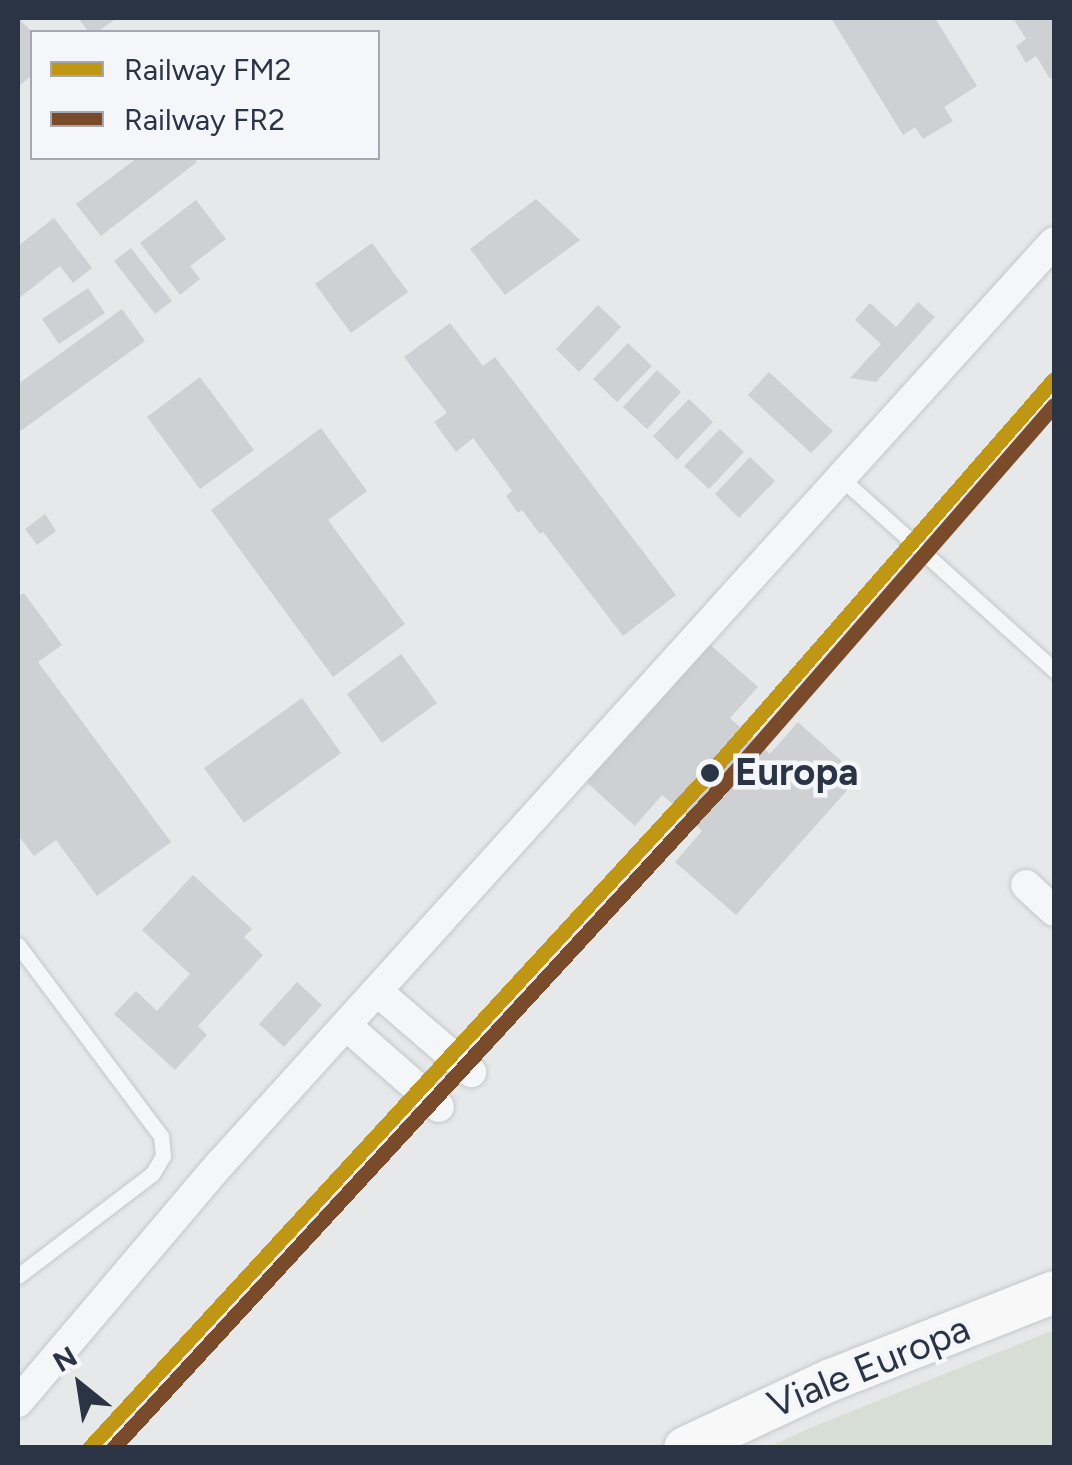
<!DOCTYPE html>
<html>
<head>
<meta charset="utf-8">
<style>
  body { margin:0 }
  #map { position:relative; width:1072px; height:1465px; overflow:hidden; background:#e6e8ea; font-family:Figtree,sans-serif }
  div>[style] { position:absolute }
  .green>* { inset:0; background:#d6ded6 }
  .building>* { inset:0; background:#ced0d3 }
  .roads { filter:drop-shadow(0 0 2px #c4c6c8) drop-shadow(0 0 2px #c4c6c8) }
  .lane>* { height:15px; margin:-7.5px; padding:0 7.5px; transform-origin:7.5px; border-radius:7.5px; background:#f5f6f7 }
  .street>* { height:30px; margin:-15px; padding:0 15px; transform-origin:15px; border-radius:15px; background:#f5f6f7 }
  .secondary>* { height:42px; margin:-21px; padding:0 21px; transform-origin:21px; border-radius:21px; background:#f8f8f8 }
  .rail-1>* { height:15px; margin:-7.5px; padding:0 7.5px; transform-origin:7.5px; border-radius:7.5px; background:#bf9715 }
  .rail-2>* { height:15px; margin:-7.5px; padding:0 7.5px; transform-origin:7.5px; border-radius:7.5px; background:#7a4b2a }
  .dots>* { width:28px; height:28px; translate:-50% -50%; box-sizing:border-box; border:5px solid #f4f6f9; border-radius:50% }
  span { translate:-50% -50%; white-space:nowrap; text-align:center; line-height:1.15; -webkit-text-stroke:9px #f4f6f9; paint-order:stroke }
  .stop-label { font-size:38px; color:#2b3445; font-weight:700 }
  .left { translate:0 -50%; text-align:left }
  .street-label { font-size:38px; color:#2b3445 }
  .frame { position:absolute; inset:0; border:20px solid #2b3445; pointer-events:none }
  .legend { position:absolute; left:30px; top:30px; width:350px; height:130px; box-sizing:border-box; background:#f4f6f9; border:2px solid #a4a8b1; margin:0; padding:12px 18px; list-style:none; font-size:30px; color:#2b3445 }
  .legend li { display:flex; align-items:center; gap:20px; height:50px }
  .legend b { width:50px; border:2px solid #a4a8b1 }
  .north { position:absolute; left:30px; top:1335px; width:100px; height:100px; -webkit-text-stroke:8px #f4f6f9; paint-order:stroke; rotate:330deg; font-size:28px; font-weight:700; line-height:40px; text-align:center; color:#2b3445 }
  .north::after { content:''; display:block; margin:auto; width:35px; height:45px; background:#2b3445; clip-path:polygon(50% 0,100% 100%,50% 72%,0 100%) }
</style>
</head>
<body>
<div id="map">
  <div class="green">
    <i style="clip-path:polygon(1054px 1330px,1054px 1447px,769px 1447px,810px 1428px)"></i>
  </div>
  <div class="building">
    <i style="clip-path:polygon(18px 18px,32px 32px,32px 75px,18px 87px)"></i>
    <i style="clip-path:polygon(78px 18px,117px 18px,97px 32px,89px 32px)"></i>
    <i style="clip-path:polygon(831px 18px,935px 18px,977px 86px,944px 107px,953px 121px,923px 139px,915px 127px,903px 135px)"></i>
    <i style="clip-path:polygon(1013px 18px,1054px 18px,1054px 76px,1050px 79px,1036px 56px,1026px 63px,1016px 46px,1026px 39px)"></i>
    <i style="clip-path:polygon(137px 158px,193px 158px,197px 162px,101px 236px,76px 204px)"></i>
    <i style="clip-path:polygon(536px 199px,580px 240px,505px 295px,470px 249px)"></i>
    <i style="clip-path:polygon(196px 200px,226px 239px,190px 266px,200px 279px,180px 295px,140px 243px)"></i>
    <i style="clip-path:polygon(54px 218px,92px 268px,73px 283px,60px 266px,18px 299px,18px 246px)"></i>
    <i style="clip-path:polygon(372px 243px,408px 292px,351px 333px,315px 284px)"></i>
    <i style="clip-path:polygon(131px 248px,172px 301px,155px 314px,114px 261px)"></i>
    <i style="clip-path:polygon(88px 288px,105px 313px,59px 344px,42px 319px)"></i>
    <i style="clip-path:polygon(918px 302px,935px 317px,876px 382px,850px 378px,881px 344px,855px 320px,870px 303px,896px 327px)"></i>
    <i style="clip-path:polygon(598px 305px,621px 327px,579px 372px,556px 349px)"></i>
    <i style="clip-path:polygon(122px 309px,145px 341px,19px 432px,18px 384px)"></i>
    <i style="clip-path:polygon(450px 323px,483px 366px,495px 357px,676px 595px,623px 636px,543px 532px,540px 534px,522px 510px,518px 513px,506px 496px,512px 491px,473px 438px,456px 452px,434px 422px,447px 413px,404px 357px)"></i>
    <i style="clip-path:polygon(628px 343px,652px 366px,617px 402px,593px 379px)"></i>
    <i style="clip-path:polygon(657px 370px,681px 392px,647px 429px,623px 407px)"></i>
    <i style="clip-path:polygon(769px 372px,833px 431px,811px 453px,748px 395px)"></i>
    <i style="clip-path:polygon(200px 377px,254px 450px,200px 489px,147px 417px)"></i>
    <i style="clip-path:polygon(689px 399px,713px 422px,677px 460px,653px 436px)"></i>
    <i style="clip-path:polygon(321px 428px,367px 491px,328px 520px,405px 624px,333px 677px,211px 510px)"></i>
    <i style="clip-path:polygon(720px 429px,744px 452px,709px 489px,684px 466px)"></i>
    <i style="clip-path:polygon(750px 457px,775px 481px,739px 518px,715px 494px)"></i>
    <i style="clip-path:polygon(45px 514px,56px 531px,37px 545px,25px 529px)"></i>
    <i style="clip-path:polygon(24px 593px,62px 645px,38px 662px,171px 842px,97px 896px,56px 840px,34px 856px,18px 835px,18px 597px)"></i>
    <i style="clip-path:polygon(706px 641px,758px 687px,730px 718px,770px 754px,798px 722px,859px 777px,736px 915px,675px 862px,702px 831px,685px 814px,662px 795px,635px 826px,583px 779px)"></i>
    <i style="clip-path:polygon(401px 654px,437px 703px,382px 743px,347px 694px)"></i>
    <i style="clip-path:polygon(302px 698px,341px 753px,244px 823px,204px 768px)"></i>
    <i style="clip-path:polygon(193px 875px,252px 929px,244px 937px,263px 955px,198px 1026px,207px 1035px,175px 1070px,114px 1014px,136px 991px,157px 1011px,190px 974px,142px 930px)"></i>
    <i style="clip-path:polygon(297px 982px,322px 1005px,284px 1047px,259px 1024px)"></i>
  </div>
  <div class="roads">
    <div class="lane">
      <i style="left:841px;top:478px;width:287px;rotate:42deg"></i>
      <i style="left:18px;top:945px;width:239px;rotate:53.2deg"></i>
      <i style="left:161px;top:1136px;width:20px;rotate:84deg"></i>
      <i style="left:163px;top:1156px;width:21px;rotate:121deg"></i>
      <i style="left:152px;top:1174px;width:168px;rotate:142.7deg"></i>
    </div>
    <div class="street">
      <i style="left:1026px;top:885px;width:38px;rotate:43deg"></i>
      <i style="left:378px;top:992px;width:123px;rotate:40.7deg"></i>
      <i style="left:348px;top:1027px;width:121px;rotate:41.3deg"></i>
      <i style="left:18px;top:1402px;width:314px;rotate:-49.7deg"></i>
      <i style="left:221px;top:1163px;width:1242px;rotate:-47.87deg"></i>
    </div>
    <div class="secondary">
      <i style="left:685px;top:1448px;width:161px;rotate:-25deg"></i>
      <i style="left:831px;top:1380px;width:240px;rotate:-21.5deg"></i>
    </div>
  </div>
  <div class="rail-1">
    <i style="left:89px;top:1448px;width:916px;rotate:-47.39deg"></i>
    <i style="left:709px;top:774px;width:524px;rotate:-48.87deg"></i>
  </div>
  <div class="rail-2">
    <i style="left:113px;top:1448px;width:900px;rotate:-47.39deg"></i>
    <i style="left:722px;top:786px;width:505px;rotate:-48.93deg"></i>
  </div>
  <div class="dots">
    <i style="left:710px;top:773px;background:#2b3445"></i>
  </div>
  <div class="stop-label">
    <span class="left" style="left:735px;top:773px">Europa</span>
  </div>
  <div class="street-label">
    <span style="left:869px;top:1367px;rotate:-22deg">Viale Europa</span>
  </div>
  <div class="frame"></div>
  <ul class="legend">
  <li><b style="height:12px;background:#bf9715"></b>Railway FM2</li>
  <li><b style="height:12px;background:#7a4b2a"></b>Railway FR2</li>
  </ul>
  <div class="north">N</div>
</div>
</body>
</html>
